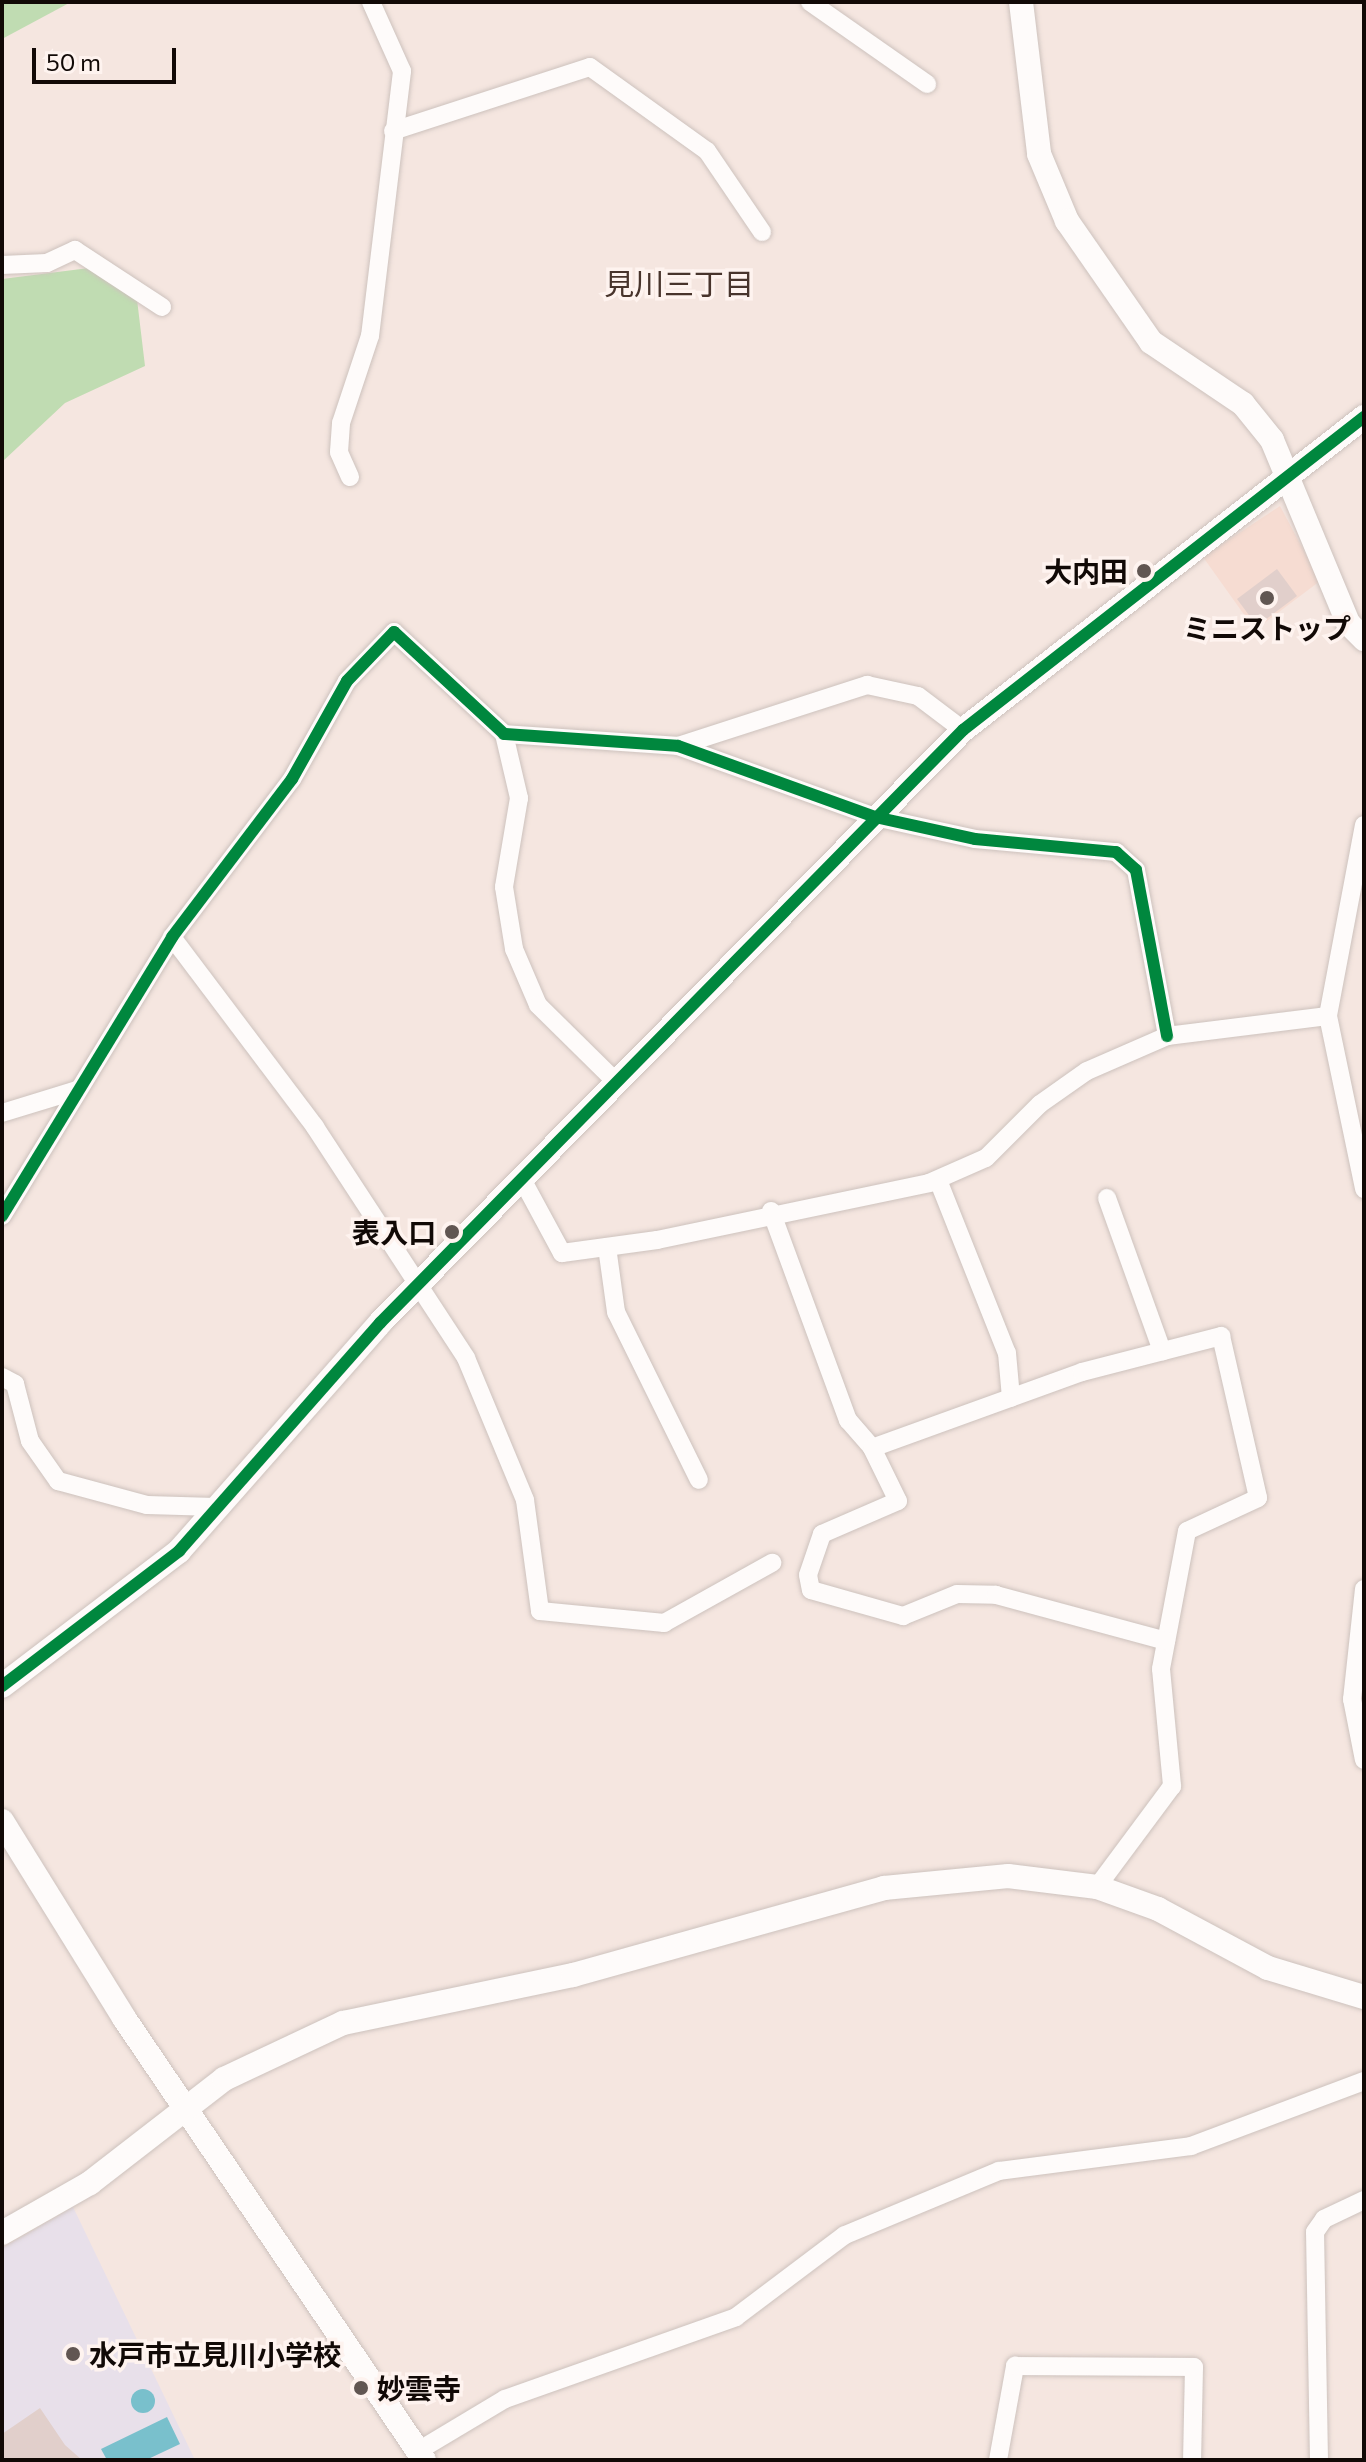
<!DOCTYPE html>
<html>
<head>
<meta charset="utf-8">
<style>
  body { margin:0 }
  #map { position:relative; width:1366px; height:2462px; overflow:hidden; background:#f5e6e0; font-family:Commissioner,"Noto Sans JP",sans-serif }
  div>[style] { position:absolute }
  .built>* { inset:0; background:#f6dcd2 }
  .education>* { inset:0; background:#e8e0ea }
  .green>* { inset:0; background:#c0dcb2 }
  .water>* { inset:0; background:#79c0cc }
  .round { border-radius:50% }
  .building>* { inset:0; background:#e1cfcb }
  .roads { filter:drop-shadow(0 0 2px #cdc2bd) drop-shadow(0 0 2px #cdc2bd) }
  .street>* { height:18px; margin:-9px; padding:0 9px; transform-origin:9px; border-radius:9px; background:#fefbfa }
  .secondary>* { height:24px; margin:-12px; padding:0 12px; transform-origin:12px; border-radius:12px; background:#fefbfa }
  .cycleway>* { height:12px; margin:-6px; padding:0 6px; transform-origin:6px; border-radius:6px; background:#00873e }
  .dots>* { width:22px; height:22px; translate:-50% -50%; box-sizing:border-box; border:4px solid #fef3ef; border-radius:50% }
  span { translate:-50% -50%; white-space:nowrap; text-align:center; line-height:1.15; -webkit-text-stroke:7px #fef3ef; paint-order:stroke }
  .poi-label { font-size:28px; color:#110906; font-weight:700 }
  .right { translate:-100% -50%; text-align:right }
  .left { translate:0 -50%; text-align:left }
  .neighbourhood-label { font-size:30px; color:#48342c }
  .frame { position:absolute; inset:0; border:4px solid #110906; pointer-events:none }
  .scale { position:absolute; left:32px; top:48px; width:144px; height:36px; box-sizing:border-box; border:4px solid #110906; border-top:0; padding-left:10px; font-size:24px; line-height:28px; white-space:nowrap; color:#110906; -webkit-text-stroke:6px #fef3ef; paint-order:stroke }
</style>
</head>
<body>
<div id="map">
  <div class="built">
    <i style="clip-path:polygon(1280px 506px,1320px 581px,1255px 630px,1203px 557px)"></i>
  </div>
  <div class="education">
    <i style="clip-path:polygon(73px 2207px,195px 2460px,2px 2460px,2px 2248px)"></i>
  </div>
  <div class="green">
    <i style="clip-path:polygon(2px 2px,71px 2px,2px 39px)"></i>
    <i style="clip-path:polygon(97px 267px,136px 291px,145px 366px,65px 403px,2px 462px,2px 279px)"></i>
  </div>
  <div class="water">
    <i class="round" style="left:131px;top:2389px;width:24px;height:24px"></i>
    <i style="clip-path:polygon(167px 2417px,180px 2444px,146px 2460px,107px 2460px,101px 2449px)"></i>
  </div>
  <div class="building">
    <i style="clip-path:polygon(1277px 569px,1297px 596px,1257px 626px,1237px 599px)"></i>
    <i style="clip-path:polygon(40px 2408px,65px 2445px,82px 2460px,2px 2460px,2px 2434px)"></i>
  </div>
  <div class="roads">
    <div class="street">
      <i style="left:810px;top:2px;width:143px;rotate:35deg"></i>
      <i style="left:393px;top:131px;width:207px;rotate:-18deg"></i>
      <i style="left:590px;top:67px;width:144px;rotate:35.7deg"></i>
      <i style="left:707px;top:151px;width:98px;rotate:55.8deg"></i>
      <i style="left:2px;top:265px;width:45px;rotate:-2.5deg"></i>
      <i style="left:47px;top:263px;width:31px;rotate:-25deg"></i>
      <i style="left:75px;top:250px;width:104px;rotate:33.2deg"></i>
      <i style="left:350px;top:477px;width:27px;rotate:-114deg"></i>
      <i style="left:339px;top:452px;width:29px;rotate:-86deg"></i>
      <i style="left:341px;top:423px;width:92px;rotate:-71.6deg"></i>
      <i style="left:370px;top:336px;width:267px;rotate:-83.1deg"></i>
      <i style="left:402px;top:71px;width:76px;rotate:-114.2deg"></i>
      <i style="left:504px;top:734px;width:66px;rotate:76.8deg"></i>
      <i style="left:519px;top:798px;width:90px;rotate:99.6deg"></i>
      <i style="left:504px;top:887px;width:63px;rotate:80.8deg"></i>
      <i style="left:514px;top:949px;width:61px;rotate:66.8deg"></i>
      <i style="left:538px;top:1005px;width:107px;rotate:44.6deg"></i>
      <i style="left:678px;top:746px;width:199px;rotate:-17.9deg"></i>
      <i style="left:867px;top:685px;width:52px;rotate:12.2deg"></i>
      <i style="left:918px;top:696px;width:56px;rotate:37.1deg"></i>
      <i style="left:1364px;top:825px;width:194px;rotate:100.7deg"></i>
      <i style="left:1328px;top:1016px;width:177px;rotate:78.2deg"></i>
      <i style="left:172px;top:937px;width:238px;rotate:53deg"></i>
      <i style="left:315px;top:1127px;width:276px;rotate:56.8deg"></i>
      <i style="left:466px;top:1358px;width:154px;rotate:67.4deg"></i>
      <i style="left:525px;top:1500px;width:112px;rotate:82.3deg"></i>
      <i style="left:540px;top:1611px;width:125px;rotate:5.5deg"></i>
      <i style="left:664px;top:1623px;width:124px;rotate:-29.1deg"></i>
      <i style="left:2px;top:1113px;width:78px;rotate:-17deg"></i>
      <i style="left:938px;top:1180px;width:186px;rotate:68.3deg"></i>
      <i style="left:1007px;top:1353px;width:45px;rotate:84.9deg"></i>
      <i style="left:523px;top:1181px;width:82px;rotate:61.6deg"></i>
      <i style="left:562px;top:1253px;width:96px;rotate:-7.8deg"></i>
      <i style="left:657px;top:1240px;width:278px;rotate:-11.8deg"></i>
      <i style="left:929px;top:1183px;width:62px;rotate:-23.7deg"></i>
      <i style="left:986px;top:1158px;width:76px;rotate:-45deg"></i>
      <i style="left:1040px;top:1104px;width:57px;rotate:-35.1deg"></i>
      <i style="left:1087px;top:1071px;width:87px;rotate:-23.6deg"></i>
      <i style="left:1167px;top:1036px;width:162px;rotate:-7.1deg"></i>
      <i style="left:1107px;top:1198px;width:163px;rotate:70.2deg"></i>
      <i style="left:771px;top:1211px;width:223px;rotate:69.8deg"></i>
      <i style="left:848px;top:1420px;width:37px;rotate:49deg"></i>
      <i style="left:872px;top:1448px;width:223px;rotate:-19.9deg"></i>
      <i style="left:1082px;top:1372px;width:144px;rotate:-14.5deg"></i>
      <i style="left:1221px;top:1336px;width:166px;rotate:77.1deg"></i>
      <i style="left:1258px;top:1498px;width:78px;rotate:155.1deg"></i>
      <i style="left:1187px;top:1531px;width:140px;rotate:100.7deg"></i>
      <i style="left:1161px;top:1669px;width:118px;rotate:84.6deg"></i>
      <i style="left:1172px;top:1786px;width:126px;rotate:126.6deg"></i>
      <i style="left:2px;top:1216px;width:327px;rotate:-58.6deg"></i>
      <i style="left:172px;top:937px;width:198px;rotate:-52.8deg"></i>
      <i style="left:292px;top:779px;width:112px;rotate:-60.7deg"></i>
      <i style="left:347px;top:681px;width:68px;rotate:-46.2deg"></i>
      <i style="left:394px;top:632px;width:150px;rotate:42.8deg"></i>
      <i style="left:504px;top:734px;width:174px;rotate:3.9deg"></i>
      <i style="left:678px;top:746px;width:209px;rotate:19.8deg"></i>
      <i style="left:875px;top:817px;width:102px;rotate:12.4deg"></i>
      <i style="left:975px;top:839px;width:142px;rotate:5.3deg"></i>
      <i style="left:1116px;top:852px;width:27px;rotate:42deg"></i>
      <i style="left:1136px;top:870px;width:169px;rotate:79.4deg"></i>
      <i style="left:607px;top:1247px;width:66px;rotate:82.1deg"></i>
      <i style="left:616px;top:1312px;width:187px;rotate:63.7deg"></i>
      <i style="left:2px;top:1377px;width:15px;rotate:28deg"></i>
      <i style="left:15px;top:1384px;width:59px;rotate:75.3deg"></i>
      <i style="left:30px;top:1441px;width:49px;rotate:55deg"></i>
      <i style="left:58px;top:1481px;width:92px;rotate:15.1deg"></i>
      <i style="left:147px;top:1505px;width:68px;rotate:1.7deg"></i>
      <i style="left:872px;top:1448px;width:59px;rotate:63.9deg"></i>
      <i style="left:898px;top:1501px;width:83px;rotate:156.5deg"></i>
      <i style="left:822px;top:1534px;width:43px;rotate:108.9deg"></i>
      <i style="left:808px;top:1575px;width:15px;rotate:79deg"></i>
      <i style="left:811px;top:1590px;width:96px;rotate:15.8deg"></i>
      <i style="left:903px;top:1616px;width:58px;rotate:-22.2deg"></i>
      <i style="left:957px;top:1594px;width:39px;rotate:1deg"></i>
      <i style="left:996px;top:1595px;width:176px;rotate:15.1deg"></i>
      <i style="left:1364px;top:1589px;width:111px;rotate:96.2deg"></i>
      <i style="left:1352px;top:1699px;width:62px;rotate:78.9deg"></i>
      <i style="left:418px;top:2451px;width:101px;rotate:-30.9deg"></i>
      <i style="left:505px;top:2399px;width:245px;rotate:-19.5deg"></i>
      <i style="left:736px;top:2317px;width:136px;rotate:-37deg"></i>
      <i style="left:845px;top:2235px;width:167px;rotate:-22.6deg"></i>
      <i style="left:999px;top:2171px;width:194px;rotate:-7.4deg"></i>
      <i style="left:1191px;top:2146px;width:185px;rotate:-20.6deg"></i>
      <i style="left:998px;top:2460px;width:96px;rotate:-79.7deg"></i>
      <i style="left:1015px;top:2366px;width:179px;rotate:0.3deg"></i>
      <i style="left:1194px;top:2367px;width:93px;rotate:91.2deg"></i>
      <i style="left:1319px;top:2460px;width:228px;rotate:-91deg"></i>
      <i style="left:1315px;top:2232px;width:16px;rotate:-55deg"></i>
      <i style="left:1324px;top:2219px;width:44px;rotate:-25.4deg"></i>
    </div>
    <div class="secondary">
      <i style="left:1021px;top:2px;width:153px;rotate:83.2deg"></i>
      <i style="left:1039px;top:154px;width:73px;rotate:67.3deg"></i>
      <i style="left:1067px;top:221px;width:147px;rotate:55.2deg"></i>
      <i style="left:1151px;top:342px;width:111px;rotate:34deg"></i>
      <i style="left:1243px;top:404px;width:46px;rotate:51.1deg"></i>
      <i style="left:1272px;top:440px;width:198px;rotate:67.4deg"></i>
      <i style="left:1348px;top:623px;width:23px;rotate:45deg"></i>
      <i style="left:2px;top:1686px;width:223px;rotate:-37.3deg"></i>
      <i style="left:179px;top:1551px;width:304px;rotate:-48.6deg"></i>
      <i style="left:380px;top:1323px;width:832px;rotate:-45.49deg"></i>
      <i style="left:963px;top:730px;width:509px;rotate:-37.97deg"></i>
      <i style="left:2px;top:1821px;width:232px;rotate:58.2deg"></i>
      <i style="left:124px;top:2018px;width:534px;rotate:55.83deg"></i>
      <i style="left:2px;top:2233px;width:101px;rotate:-29.6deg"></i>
      <i style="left:90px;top:2183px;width:170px;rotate:-37.8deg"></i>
      <i style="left:224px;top:2079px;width:132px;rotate:-25.2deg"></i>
      <i style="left:343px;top:2023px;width:235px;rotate:-11.8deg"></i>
      <i style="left:573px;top:1975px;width:323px;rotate:-15.6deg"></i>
      <i style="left:884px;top:1888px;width:125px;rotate:-5.5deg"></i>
      <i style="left:1008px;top:1876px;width:90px;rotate:7deg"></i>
      <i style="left:1097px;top:1887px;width:65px;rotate:19.8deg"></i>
      <i style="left:1158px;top:1909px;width:125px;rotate:28.2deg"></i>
      <i style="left:1268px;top:1968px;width:100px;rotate:16.8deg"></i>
    </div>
  </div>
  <div class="cycleway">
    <i style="left:2px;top:1216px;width:327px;rotate:-58.6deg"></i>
    <i style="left:172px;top:937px;width:198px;rotate:-52.8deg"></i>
    <i style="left:292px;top:779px;width:112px;rotate:-60.7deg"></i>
    <i style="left:347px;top:681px;width:68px;rotate:-46.2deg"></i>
    <i style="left:394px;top:632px;width:150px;rotate:42.8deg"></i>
    <i style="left:504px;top:734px;width:174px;rotate:3.9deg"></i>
    <i style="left:678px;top:746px;width:209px;rotate:19.8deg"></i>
    <i style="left:875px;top:817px;width:102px;rotate:12.4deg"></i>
    <i style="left:975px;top:839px;width:142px;rotate:5.3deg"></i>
    <i style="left:1116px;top:852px;width:27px;rotate:42deg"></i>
    <i style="left:1136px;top:870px;width:169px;rotate:79.4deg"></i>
    <i style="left:2px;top:1686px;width:223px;rotate:-37.3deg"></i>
    <i style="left:179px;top:1551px;width:304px;rotate:-48.6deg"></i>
    <i style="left:380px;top:1323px;width:832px;rotate:-45.49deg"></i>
    <i style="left:963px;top:730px;width:509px;rotate:-37.97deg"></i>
  </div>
  <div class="dots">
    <i style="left:1144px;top:571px;background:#615652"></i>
    <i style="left:1267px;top:598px;background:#615652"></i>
    <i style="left:452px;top:1232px;background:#615652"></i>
    <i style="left:73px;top:2354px;background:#615652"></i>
    <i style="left:361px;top:2388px;background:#615652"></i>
  </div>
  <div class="poi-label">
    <span class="right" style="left:1128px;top:571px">大内田</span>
    <span style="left:1267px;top:628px">ミニストップ</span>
    <span class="right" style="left:436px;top:1232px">表入口</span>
    <span class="left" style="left:89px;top:2354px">水戸市立見川小学校</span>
    <span class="left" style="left:377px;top:2388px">妙雲寺</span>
  </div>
  <div class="neighbourhood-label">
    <span style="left:679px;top:283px">見川三丁目</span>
  </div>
  <div class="frame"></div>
  <div class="scale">50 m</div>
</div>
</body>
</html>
